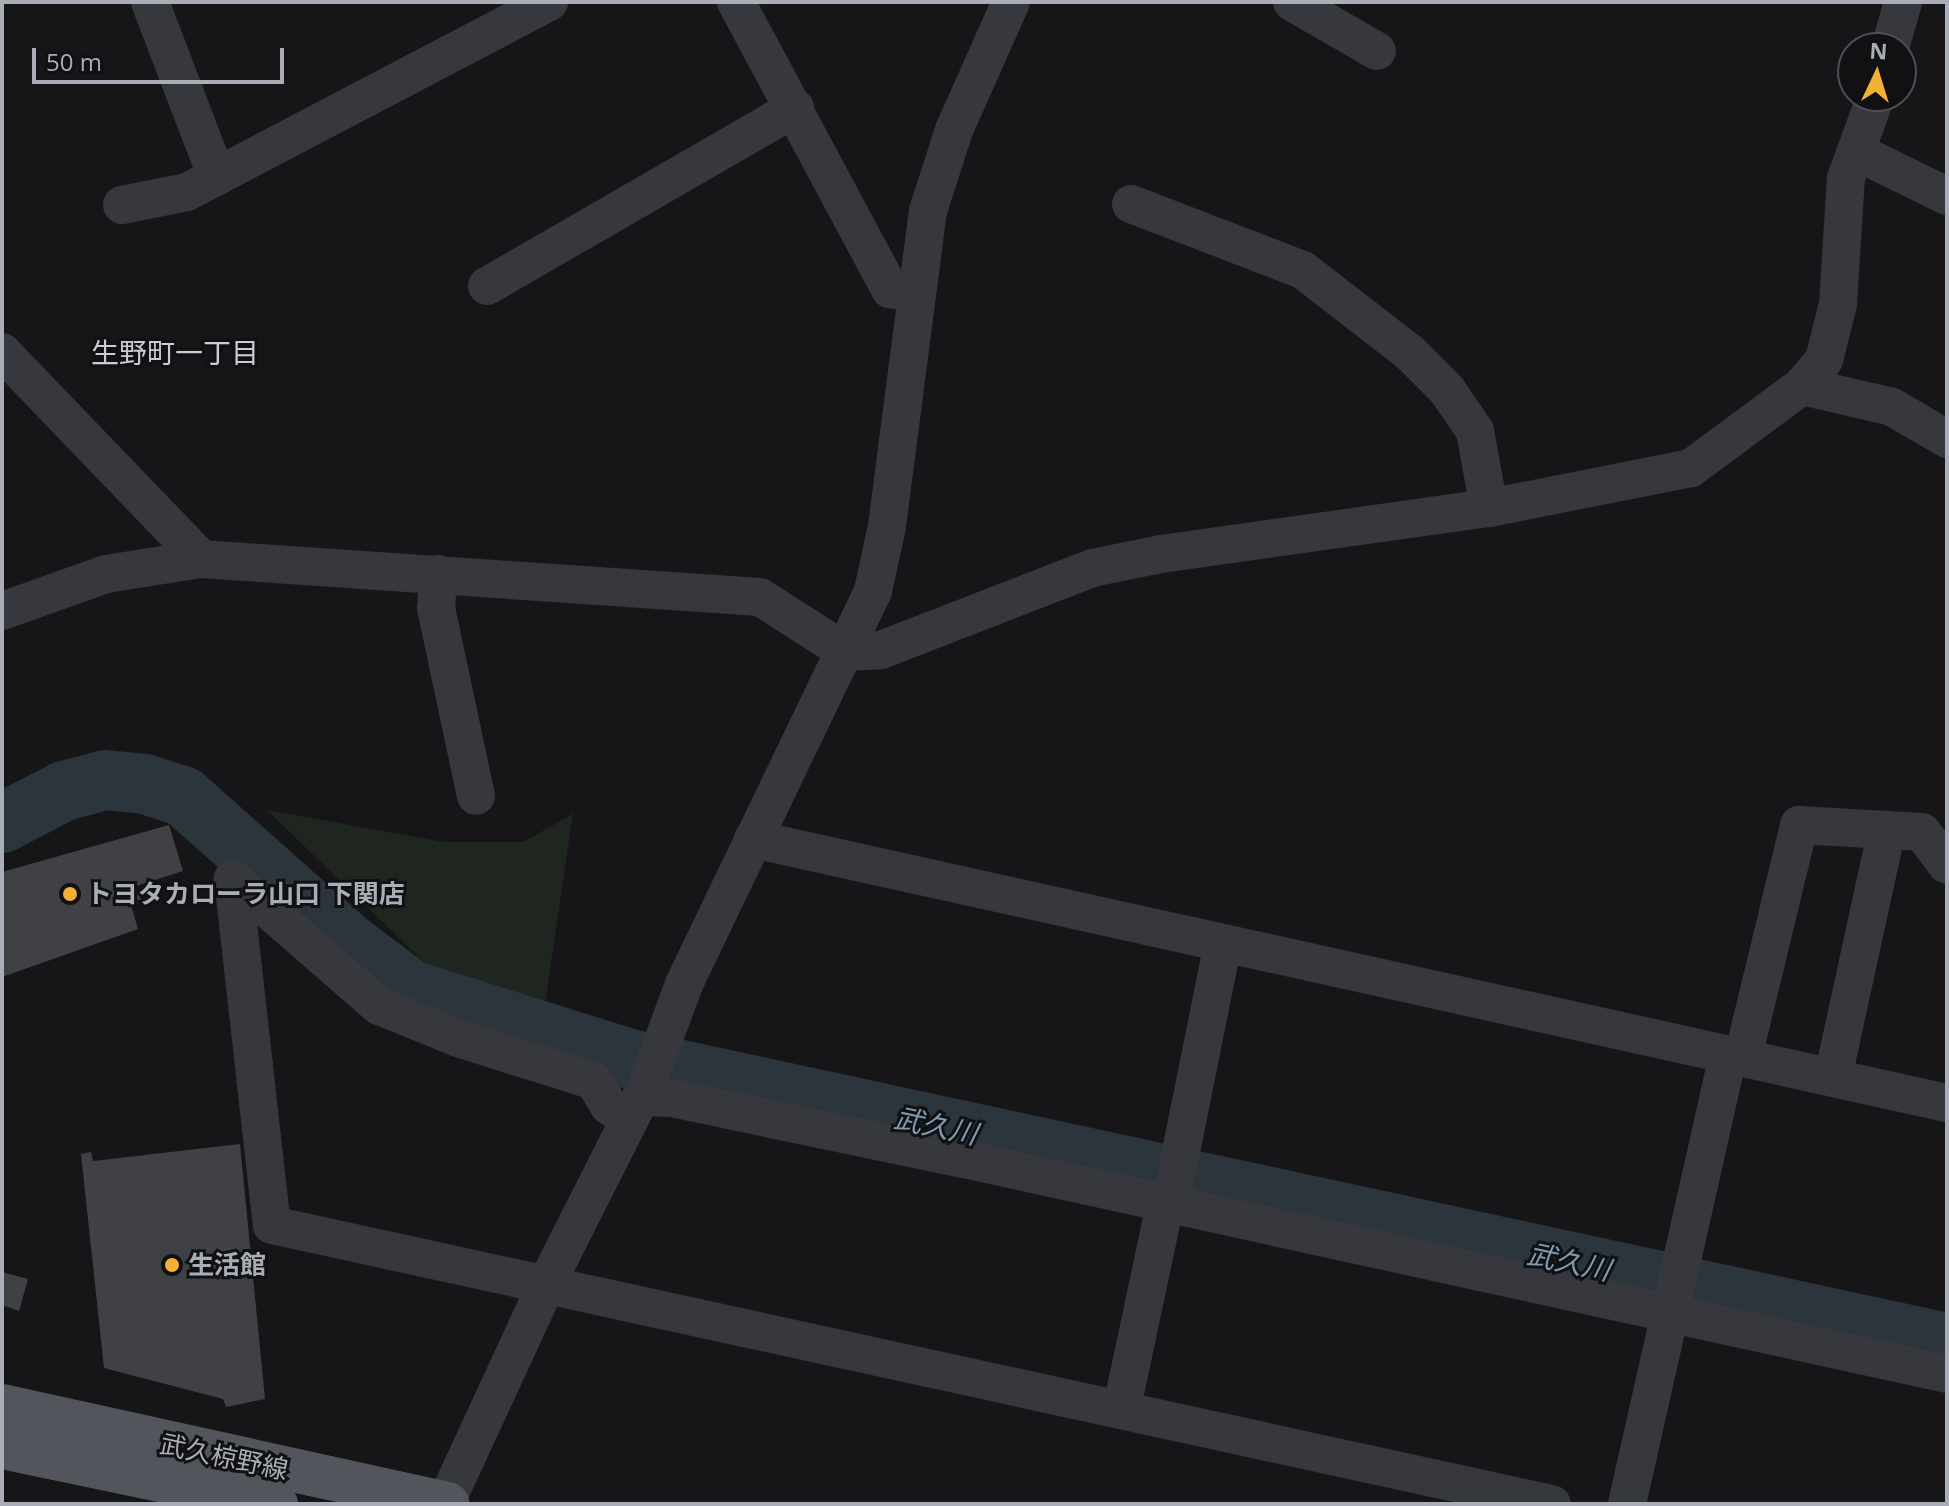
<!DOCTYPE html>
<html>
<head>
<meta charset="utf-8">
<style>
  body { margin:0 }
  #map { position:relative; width:1949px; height:1506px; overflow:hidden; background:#161618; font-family:"Open Sans","Noto Sans JP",sans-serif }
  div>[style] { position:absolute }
  .green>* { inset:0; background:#1e261f }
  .river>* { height:60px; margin:-30px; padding:0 30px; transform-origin:30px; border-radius:30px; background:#2c353c }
  .building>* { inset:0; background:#404145 }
  .minor>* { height:38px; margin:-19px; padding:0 19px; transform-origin:19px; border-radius:19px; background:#37383d }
  .major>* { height:44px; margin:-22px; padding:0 22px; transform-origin:22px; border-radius:22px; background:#53555c }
  .dots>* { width:22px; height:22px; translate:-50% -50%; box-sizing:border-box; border:4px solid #111113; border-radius:50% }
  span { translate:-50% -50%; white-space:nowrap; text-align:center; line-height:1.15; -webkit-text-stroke:6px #111113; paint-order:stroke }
  .poi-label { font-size:26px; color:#a8adb8; font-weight:700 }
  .left { translate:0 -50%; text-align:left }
  .street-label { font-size:26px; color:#a8adb8 }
  .neighbourhood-label { font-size:28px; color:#c9ccd4 }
  .water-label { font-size:28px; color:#7f9bb3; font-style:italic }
  .frame { position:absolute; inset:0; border:4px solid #a8adb8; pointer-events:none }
  .north { position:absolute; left:1837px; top:32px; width:80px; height:80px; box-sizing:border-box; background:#111113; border:2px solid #4d4f55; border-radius:50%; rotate:4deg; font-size:22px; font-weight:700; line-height:32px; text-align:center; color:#a8adb8 }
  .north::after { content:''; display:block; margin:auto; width:28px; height:36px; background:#f2b134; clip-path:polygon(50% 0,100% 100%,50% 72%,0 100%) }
  .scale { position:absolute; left:32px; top:48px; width:252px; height:36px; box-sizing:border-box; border:4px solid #a8adb8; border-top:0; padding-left:10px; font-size:24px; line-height:28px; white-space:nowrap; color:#a8adb8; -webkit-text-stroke:6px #111113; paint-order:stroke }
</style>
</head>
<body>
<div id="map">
  <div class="green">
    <i style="clip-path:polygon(267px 810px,444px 842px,523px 842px,573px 814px,544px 1011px,431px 969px)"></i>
  </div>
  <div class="river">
    <i style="left:2px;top:823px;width:70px;rotate:-27.3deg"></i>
    <i style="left:64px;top:791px;width:42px;rotate:-15deg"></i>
    <i style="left:105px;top:780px;width:40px;rotate:5.7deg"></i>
    <i style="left:145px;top:784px;width:40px;rotate:18deg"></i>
    <i style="left:183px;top:796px;width:225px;rotate:41.6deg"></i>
    <i style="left:351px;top:945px;width:75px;rotate:36.9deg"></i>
    <i style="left:411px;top:990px;width:230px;rotate:17.5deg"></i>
    <i style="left:630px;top:1059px;width:1347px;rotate:12.17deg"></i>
  </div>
  <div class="building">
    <i style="clip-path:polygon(169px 825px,183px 871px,136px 886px,142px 902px,131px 905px,138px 929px,2px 977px,2px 872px)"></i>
    <i style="clip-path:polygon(240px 1144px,265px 1399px,226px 1407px,223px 1399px,104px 1368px,81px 1154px,91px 1152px,93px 1161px)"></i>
    <i style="clip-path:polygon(2px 1272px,28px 1279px,19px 1311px,2px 1305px)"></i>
  </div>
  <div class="minor">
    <i style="left:150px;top:2px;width:187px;rotate:69.1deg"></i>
    <i style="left:736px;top:2px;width:326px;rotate:61.8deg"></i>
    <i style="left:890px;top:289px;width:25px;rotate:9deg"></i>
    <i style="left:1292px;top:2px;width:98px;rotate:30deg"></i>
    <i style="left:1890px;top:48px;width:48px;rotate:-74.2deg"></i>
    <i style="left:1857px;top:152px;width:100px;rotate:26.1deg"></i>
    <i style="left:1131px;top:204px;width:184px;rotate:21deg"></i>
    <i style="left:1303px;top:270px;width:135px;rotate:37.8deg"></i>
    <i style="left:1410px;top:353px;width:52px;rotate:45deg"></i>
    <i style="left:1447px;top:390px;width:50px;rotate:55.7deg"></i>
    <i style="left:1475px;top:431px;width:78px;rotate:79.7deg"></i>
    <i style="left:122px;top:205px;width:66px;rotate:-11.3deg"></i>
    <i style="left:187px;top:192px;width:409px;rotate:-27.7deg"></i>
    <i style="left:487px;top:286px;width:356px;rotate:-30deg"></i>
    <i style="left:2px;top:352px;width:287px;rotate:46.1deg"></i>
    <i style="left:1802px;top:386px;width:92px;rotate:13.1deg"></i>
    <i style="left:1892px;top:407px;width:64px;rotate:30.2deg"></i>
    <i style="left:438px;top:574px;width:34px;rotate:93deg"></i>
    <i style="left:436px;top:608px;width:192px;rotate:78deg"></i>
    <i style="left:2px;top:611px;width:110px;rotate:-19.6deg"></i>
    <i style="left:106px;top:574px;width:96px;rotate:-9deg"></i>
    <i style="left:201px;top:559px;width:560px;rotate:3.89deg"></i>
    <i style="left:760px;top:597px;width:102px;rotate:32.6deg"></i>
    <i style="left:846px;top:652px;width:35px;rotate:-3deg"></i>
    <i style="left:881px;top:650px;width:226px;rotate:-21.2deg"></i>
    <i style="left:1092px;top:568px;width:70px;rotate:-11.5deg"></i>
    <i style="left:1161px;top:554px;width:331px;rotate:-8deg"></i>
    <i style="left:1489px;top:508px;width:206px;rotate:-11.2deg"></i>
    <i style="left:1691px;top:468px;width:138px;rotate:-36.5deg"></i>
    <i style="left:1802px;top:386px;width:34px;rotate:-50deg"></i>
    <i style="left:1824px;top:360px;width:58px;rotate:-76deg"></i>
    <i style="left:1838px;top:304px;width:126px;rotate:-86.4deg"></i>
    <i style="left:1846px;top:178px;width:87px;rotate:-69.9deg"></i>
    <i style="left:753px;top:839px;width:1223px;rotate:12.47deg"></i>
    <i style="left:1743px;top:1057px;width:239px;rotate:-76.4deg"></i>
    <i style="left:1799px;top:825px;width:123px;rotate:3.3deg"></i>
    <i style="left:1922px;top:832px;width:41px;rotate:52.9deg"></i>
    <i style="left:1833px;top:1077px;width:253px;rotate:-77.7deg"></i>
    <i style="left:641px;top:1097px;width:30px;rotate:2deg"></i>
    <i style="left:671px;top:1098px;width:299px;rotate:11.8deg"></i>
    <i style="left:964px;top:1159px;width:1006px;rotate:12.34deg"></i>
    <i style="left:630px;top:1118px;width:24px;rotate:-150deg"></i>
    <i style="left:609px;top:1106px;width:29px;rotate:-121deg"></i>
    <i style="left:594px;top:1081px;width:143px;rotate:-162.5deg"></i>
    <i style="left:458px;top:1038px;width:85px;rotate:-157.9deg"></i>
    <i style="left:379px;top:1006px;width:194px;rotate:-139deg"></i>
    <i style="left:233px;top:879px;width:348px;rotate:83.6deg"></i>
    <i style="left:272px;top:1225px;width:1310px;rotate:12.3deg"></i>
    <i style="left:1170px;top:1206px;width:268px;rotate:-78.6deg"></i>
    <i style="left:1122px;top:1407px;width:207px;rotate:-78deg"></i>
    <i style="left:445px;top:1504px;width:241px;rotate:-65.2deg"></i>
    <i style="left:546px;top:1285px;width:222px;rotate:-63.2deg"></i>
    <i style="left:646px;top:1087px;width:110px;rotate:-69.7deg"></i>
    <i style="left:684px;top:984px;width:436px;rotate:-64.3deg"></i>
    <i style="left:873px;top:591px;width:66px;rotate:-77.8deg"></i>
    <i style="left:887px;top:526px;width:318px;rotate:-82.6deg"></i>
    <i style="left:928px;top:211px;width:85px;rotate:-72.2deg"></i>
    <i style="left:954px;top:130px;width:140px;rotate:-66deg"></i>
    <i style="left:1627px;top:1504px;width:461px;rotate:-77.3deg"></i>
  </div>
  <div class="major">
    <i style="left:2px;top:1406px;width:456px;rotate:12.4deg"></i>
    <i style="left:2px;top:1447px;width:280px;rotate:11.8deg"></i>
  </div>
  <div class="dots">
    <i style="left:70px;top:894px;background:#f2b134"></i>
    <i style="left:172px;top:1265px;background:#f2b134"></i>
  </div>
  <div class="poi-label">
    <span class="left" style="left:86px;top:894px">トヨタカローラ山口 下関店</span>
    <span class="left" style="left:188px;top:1265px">生活館</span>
  </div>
  <div class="street-label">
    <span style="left:224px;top:1457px;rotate:12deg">武久椋野線</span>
  </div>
  <div class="neighbourhood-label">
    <span style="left:175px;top:352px">生野町一丁目</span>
  </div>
  <div class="water-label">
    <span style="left:936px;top:1125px;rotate:12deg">武久川</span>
    <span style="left:1569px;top:1261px;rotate:12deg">武久川</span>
  </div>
  <div class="frame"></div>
  <div class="north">N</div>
  <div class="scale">50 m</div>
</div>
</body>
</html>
